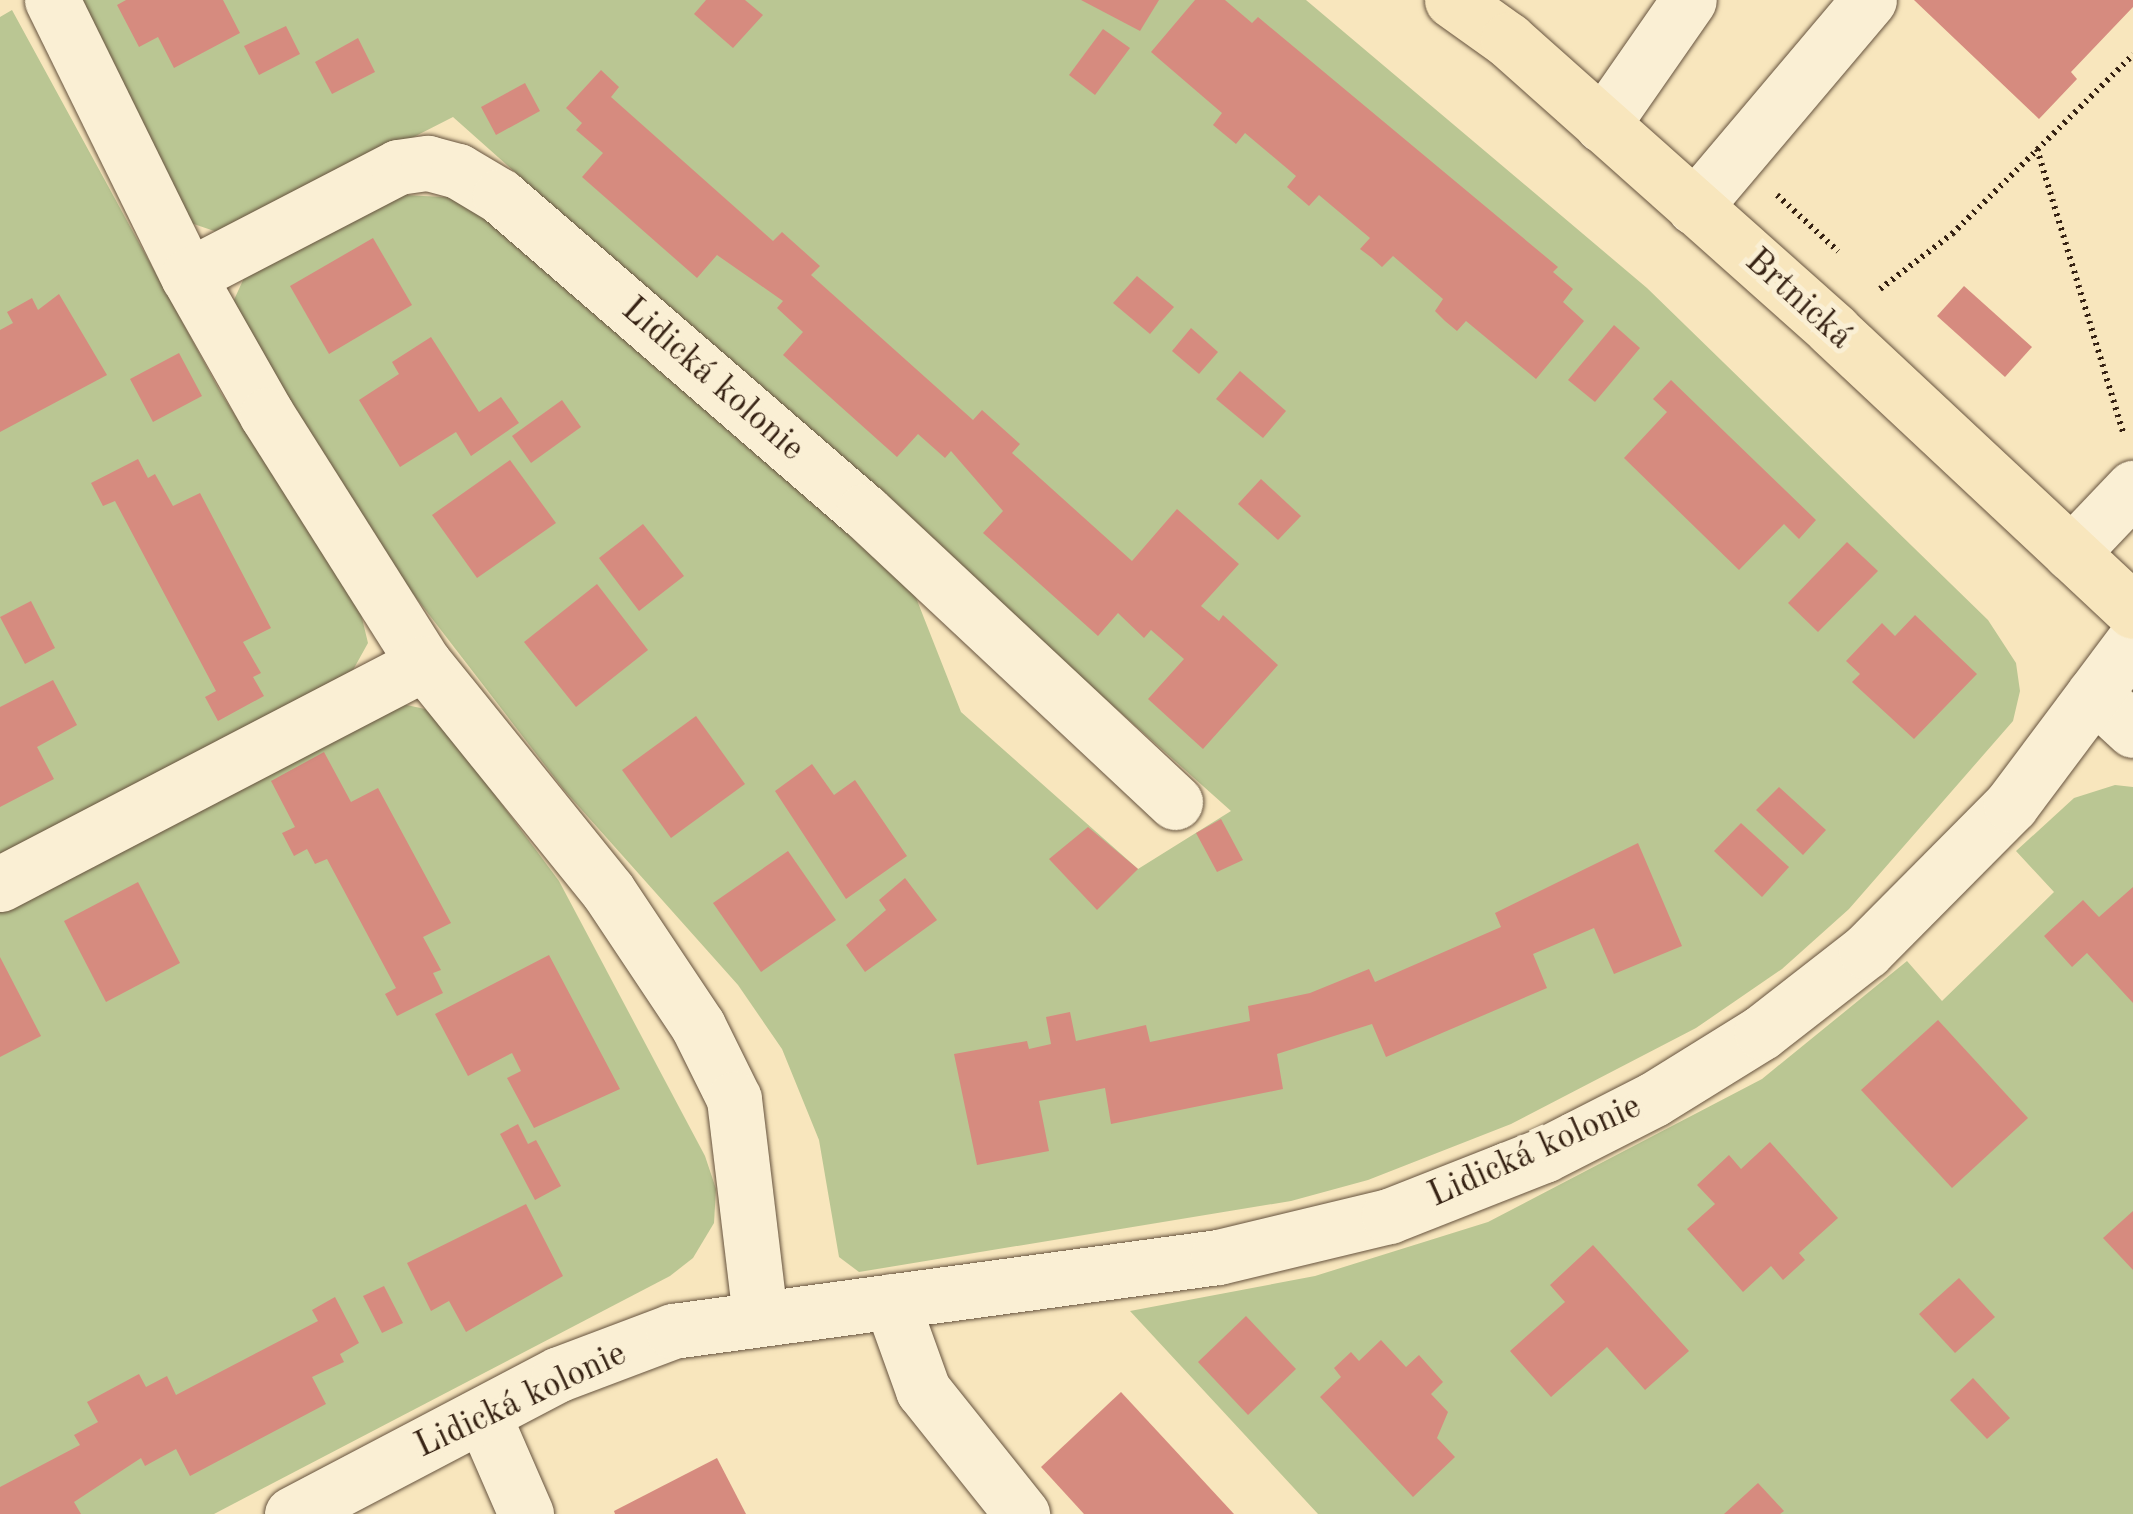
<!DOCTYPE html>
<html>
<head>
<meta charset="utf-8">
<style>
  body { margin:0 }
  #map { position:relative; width:2133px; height:1514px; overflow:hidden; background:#f8e6bd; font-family:"Old Standard TT",serif }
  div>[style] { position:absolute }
  .green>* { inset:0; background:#bac693 }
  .building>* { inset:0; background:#d68b7f }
  .path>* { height:6px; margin-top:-3px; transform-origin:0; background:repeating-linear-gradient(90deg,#362213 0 2.5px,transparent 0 7.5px) }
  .roads { filter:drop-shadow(0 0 2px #66533e) drop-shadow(0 0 2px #66533e) }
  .minor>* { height:55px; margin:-27.5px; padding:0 27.5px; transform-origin:27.5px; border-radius:27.5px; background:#faefd4 }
  .major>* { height:55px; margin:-27.5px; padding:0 27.5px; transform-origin:27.5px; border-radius:27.5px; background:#f8e6bd }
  span { translate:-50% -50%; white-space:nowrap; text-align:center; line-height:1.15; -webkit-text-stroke:10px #faefd4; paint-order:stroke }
  .street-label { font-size:35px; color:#362213 }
</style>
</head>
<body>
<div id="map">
  <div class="green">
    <i style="clip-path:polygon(76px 0,1306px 0,1647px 288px,1988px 620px,2016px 663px,2020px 691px,2013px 721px,1849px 909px,1782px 969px,1696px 1028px,1511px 1124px,1368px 1180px,1291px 1201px,859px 1272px,839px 1257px,819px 1140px,782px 1049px,738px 985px,564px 790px,407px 586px,294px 414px,233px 302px,244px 278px,372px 206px,405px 195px,461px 198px,911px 585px,961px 712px,1138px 869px,1231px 811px,453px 117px,223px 234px,185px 221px)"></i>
    <i style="clip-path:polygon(12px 10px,221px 393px,361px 614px,368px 643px,353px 670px,0 856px,0 17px)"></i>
    <i style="clip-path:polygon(402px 704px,425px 709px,448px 732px,559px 881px,705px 1156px,716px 1189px,714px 1223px,693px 1258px,670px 1276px,214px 1514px,0 1514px,0 905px)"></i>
    <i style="clip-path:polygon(2115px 785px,2133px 787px,2133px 1514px,1318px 1514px,1130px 1311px,1315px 1276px,1488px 1222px,1762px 1079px,1907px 961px,1942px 1001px,2054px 892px,2016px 851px,2074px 798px)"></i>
  </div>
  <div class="building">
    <i style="clip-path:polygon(126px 0,223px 0,240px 33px,174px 68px,158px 37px,139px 47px,117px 5px)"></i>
    <i style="clip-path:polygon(706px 0,745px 0,763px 15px,733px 48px,694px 14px)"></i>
    <i style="clip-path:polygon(1081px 0,1159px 0,1140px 31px)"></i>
    <i style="clip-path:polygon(1195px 0,1225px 0,1252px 23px,1258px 17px,1558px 267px,1553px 272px,1573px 289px,1563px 302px,1584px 321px,1536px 379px,1466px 321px,1457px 331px,1445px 321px,1435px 311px,1443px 299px,1393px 256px,1382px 267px,1372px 258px,1360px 249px,1370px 238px,1319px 195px,1309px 206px,1287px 187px,1296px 176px,1245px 133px,1236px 144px,1213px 125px,1222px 113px,1151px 52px)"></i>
    <i style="clip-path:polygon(1914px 0,2133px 0,2133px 7px,2071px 72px,2077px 79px,2039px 119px)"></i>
    <i style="clip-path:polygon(286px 26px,300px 54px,259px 75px,244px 46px)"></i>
    <i style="clip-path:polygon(1103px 29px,1130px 48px,1095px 95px,1069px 75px)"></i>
    <i style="clip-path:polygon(358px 38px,375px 72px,332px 94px,315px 62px)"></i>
    <i style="clip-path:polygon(601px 70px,619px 87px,611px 97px,773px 241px,782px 232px,820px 266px,811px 275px,973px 420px,982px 410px,1020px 444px,1012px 453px,1132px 561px,1177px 509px,1239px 564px,1201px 606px,1219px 621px,1223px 615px,1278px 665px,1203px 749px,1148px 699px,1184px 659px,1151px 630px,1144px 638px,1118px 613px,1098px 636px,983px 533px,1003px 511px,951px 451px,945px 458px,918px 434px,897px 457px,783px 355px,803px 332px,777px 308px,783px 301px,717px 255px,697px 278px,582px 177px,603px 153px,576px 130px,582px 123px,566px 108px)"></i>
    <i style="clip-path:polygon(525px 83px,540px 111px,496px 135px,481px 107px)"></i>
    <i style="clip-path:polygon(373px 238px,412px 305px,329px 354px,290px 286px)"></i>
    <i style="clip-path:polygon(1137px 276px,1174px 307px,1150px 334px,1113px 303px)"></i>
    <i style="clip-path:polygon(1964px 286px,2032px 347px,2005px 377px,1937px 316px)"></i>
    <i style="clip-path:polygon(59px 294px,107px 375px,0 432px,0 330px,13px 323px,7px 312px,32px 298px,38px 310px)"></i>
    <i style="clip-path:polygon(1614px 325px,1640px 348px,1595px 402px,1568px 380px)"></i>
    <i style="clip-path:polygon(1191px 328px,1218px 352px,1199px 374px,1172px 351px)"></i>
    <i style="clip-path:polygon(431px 337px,479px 412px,501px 397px,519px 423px,471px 456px,456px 432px,400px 467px,359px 400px,399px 374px,392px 362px)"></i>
    <i style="clip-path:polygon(179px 353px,202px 396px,153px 422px,130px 379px)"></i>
    <i style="clip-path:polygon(1240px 371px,1286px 411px,1263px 438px,1216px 399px)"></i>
    <i style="clip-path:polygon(1671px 380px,1816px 520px,1799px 539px,1784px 524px,1739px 570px,1624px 458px,1667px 412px,1653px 399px)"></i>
    <i style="clip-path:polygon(562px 400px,581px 427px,531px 463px,512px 436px)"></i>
    <i style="clip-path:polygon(138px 459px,148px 478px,155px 474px,173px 506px,200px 493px,271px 628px,243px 642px,261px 673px,253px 677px,264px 696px,218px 721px,205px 697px,216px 691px,115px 501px,103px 506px,91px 483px)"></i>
    <i style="clip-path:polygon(510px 460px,556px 523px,477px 578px,432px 515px)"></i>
    <i style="clip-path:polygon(1261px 479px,1301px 516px,1278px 540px,1238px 504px)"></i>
    <i style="clip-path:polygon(643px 524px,684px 576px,639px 611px,599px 558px)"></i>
    <i style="clip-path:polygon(1847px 542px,1878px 571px,1818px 632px,1788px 603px)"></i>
    <i style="clip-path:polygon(597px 584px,648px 650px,576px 707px,524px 642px)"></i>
    <i style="clip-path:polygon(31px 601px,55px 648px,25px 664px,0 617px)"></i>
    <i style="clip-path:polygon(1915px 615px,1977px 674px,1914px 739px,1852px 682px,1860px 674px,1846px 661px,1882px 623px,1895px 636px)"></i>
    <i style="clip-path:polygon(53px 680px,77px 725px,37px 747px,54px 779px,0 807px,0 707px)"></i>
    <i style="clip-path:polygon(696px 716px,745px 784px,671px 838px,622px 770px)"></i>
    <i style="clip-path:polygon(324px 752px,351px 802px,378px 788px,451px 923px,423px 937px,441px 970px,433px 973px,443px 993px,397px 1016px,385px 994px,396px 988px,327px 859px,315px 864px,307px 849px,294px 856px,282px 833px,295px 827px,271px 781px)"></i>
    <i style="clip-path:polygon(812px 764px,834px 795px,855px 780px,907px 856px,846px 899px,775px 791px)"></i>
    <i style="clip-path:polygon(1779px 787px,1826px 830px,1803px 855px,1756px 810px)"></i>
    <i style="clip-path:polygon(1221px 819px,1243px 860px,1217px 872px,1196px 833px)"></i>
    <i style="clip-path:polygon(1741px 823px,1789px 867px,1762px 897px,1714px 851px)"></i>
    <i style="clip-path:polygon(1088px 827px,1138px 869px,1097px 910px,1049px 859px)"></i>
    <i style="clip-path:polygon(1638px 843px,1682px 946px,1614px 974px,1594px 928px,1533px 954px,1547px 988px,1386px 1057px,1372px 1024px,1277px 1054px,1283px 1089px,1111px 1124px,1105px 1088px,1039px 1101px,1049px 1151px,977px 1165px,954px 1054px,1027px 1041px,1029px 1049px,1051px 1044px,1046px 1017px,1070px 1012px,1076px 1041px,1146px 1025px,1150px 1042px,1250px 1021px,1248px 1006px,1310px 993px,1369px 969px,1375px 982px,1501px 927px,1495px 913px)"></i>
    <i style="clip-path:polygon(788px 851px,836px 920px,761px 972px,713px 903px)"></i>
    <i style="clip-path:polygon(905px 878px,937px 920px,865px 972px,846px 945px,886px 910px,879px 900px)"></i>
    <i style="clip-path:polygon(138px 882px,180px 963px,106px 1002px,64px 921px)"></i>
    <i style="clip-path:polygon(2133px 887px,2133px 1003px,2087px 953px,2072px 967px,2044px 936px,2083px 900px,2099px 917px)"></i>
    <i style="clip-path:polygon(549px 955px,620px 1089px,534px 1128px,507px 1078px,521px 1071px,512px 1053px,468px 1076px,435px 1014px)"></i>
    <i style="clip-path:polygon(0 957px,41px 1036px,0 1057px)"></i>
    <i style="clip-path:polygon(1938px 1020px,2028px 1118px,1952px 1188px,1861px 1090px)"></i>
    <i style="clip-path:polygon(518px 1124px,528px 1144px,536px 1140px,561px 1186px,535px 1200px,500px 1134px)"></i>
    <i style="clip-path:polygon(1770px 1142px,1838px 1218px,1799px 1253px,1805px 1260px,1783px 1280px,1771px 1266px,1743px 1292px,1687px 1229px,1715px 1204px,1697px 1185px,1729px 1155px,1741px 1169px)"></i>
    <i style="clip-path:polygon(526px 1204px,563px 1276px,466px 1332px,449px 1301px,431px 1311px,407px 1263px)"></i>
    <i style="clip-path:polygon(2133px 1211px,2133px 1270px,2103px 1238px)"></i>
    <i style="clip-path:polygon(1593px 1245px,1689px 1351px,1645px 1390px,1607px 1347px,1551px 1397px,1510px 1351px,1565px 1302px,1550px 1285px)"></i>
    <i style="clip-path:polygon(1959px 1278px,1995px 1317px,1955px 1353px,1919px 1314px)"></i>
    <i style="clip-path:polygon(384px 1286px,403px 1323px,382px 1333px,363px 1296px)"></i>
    <i style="clip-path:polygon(335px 1297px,359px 1343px,340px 1354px,344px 1362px,312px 1377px,326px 1404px,190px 1476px,176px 1449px,145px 1466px,141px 1458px,74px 1502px,81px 1514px,0 1514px,0 1487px,80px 1445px,74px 1435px,98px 1422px,87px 1402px,139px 1374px,146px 1387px,167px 1376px,176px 1395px,318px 1321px,312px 1310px)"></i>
    <i style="clip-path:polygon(1246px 1316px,1296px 1369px,1248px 1415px,1198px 1362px)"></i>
    <i style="clip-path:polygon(1381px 1340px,1406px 1367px,1419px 1355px,1443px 1382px,1431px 1394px,1448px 1412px,1437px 1438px,1455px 1457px,1413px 1497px,1320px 1397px,1341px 1377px,1334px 1368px,1351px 1352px,1359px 1361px)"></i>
    <i style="clip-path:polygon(1973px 1378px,2010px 1418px,1987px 1439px,1950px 1400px)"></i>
    <i style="clip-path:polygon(1121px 1392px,1234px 1514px,1084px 1514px,1041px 1467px)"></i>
    <i style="clip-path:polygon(717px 1458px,746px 1514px,615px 1514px,614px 1511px)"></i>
    <i style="clip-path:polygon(1758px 1483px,1784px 1511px,1780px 1514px,1724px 1514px)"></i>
  </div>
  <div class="path">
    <i style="left:2037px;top:149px;width:299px;rotate:73.1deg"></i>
    <i style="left:1777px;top:195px;width:83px;rotate:42.6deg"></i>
    <i style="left:1880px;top:289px;width:91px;rotate:-37.4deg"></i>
    <i style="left:1952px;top:234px;width:255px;rotate:-44.7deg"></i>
  </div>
  <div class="roads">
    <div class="minor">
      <i style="left:52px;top:0;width:308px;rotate:63.8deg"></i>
      <i style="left:188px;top:276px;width:160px;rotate:60.4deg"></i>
      <i style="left:267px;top:415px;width:294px;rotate:57.7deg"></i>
      <i style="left:424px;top:663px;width:293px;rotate:51.1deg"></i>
      <i style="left:608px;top:891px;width:162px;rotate:56.3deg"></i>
      <i style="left:698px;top:1026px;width:81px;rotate:63.7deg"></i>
      <i style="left:734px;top:1099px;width:220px;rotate:83.2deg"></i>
      <i style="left:1602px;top:125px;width:152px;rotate:-55.2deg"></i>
      <i style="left:1694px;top:207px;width:271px;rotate:-49.8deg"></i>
      <i style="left:188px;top:276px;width:237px;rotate:-27.4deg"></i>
      <i style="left:398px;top:167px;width:30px;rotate:-8deg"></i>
      <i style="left:428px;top:163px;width:31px;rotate:15deg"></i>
      <i style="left:458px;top:171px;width:49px;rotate:30.8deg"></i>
      <i style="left:500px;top:196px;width:481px;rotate:40.9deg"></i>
      <i style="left:864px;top:511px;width:426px;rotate:43.1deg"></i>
      <i style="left:2071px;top:553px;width:90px;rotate:-46.4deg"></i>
      <i style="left:2094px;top:694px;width:53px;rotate:42.7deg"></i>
      <i style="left:0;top:884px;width:478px;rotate:-27.5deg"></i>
      <i style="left:891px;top:1301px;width:95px;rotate:70.2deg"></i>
      <i style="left:923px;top:1390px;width:159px;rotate:51.4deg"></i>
      <i style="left:483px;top:1415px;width:108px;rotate:66.5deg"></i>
      <i style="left:292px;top:1514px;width:301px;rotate:-27.7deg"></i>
      <i style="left:559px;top:1374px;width:122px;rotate:-20.7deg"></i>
      <i style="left:673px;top:1331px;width:550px;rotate:-7.73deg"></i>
      <i style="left:1218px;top:1257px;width:176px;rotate:-13.5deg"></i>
      <i style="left:1389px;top:1216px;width:167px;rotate:-21.5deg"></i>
      <i style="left:1544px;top:1155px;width:123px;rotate:-27deg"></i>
      <i style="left:1654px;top:1099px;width:127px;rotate:-31.8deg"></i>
      <i style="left:1762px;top:1032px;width:132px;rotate:-37.9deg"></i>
      <i style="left:1866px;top:951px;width:206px;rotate:-45.2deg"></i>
      <i style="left:2011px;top:805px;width:204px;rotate:-53.2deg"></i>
    </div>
    <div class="major">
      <i style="left:1452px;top:0;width:69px;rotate:35.5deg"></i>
      <i style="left:1508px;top:40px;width:436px;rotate:41.7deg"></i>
      <i style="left:1833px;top:330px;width:411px;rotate:43.1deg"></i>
    </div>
  </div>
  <div class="street-label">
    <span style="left:1798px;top:300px;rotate:42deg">Brtnická</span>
    <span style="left:712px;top:380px;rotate:41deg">Lidická kolonie</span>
    <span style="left:1535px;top:1152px;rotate:-24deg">Lidická kolonie</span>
    <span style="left:521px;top:1401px;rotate:-25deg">Lidická kolonie</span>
  </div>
</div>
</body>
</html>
